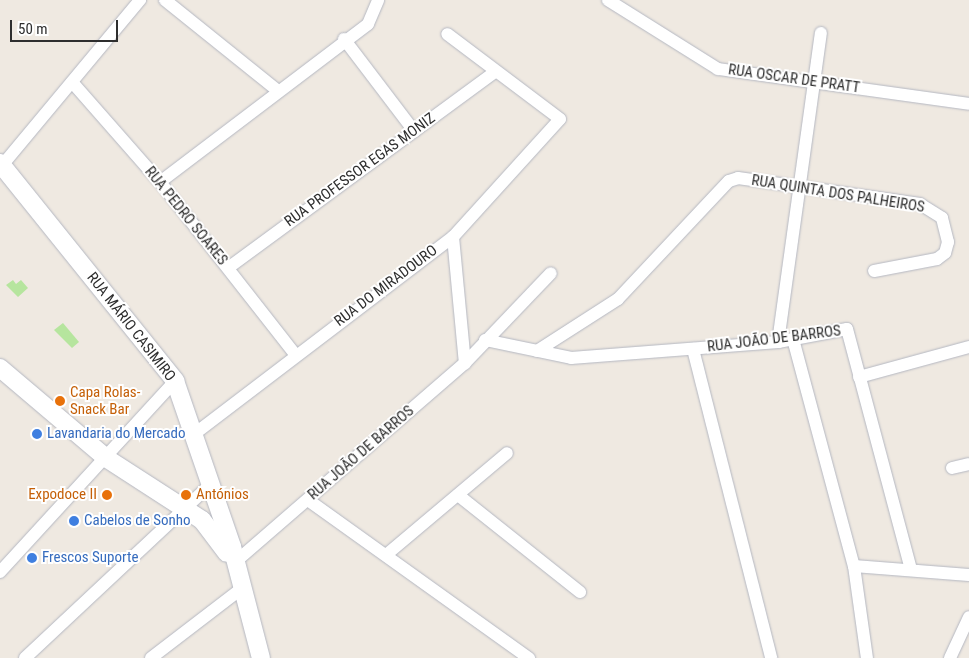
<!DOCTYPE html>
<html>
<head>
<meta charset="utf-8">
<style>
  body { margin:0 }
  #map { position:relative; width:969px; height:658px; overflow:hidden; background:#efe9e1; font-family:"Roboto Condensed",sans-serif }
  div>[style] { position:absolute }
  .green>* { inset:0; background:#b6e59e }
  .roads { filter:drop-shadow(0 0 1px #b4b7c1) drop-shadow(0 0 1px #b4b7c1) }
  .street>* { height:12px; margin:-6px; padding:0 6px; transform-origin:6px; border-radius:6px; background:#fff }
  .secondary>* { height:18px; margin:-9px; padding:0 9px; transform-origin:9px; border-radius:9px; background:#fff }
  .dots>* { width:14px; height:14px; translate:-50% -50%; box-sizing:border-box; border:2px solid #fff; border-radius:50% }
  span { translate:-50% -50%; white-space:nowrap; text-align:center; line-height:1.15; -webkit-text-stroke:4px #fff; paint-order:stroke }
  .street-label { font-size:15px; color:#2e2e2e }
  .food-label { font-size:15px; color:#c56008 }
  .left { translate:0 -50%; text-align:left }
  .right { translate:-100% -50%; text-align:right }
  .shop-label { font-size:15px; color:#366cbe }
  .scale { position:absolute; left:10px; top:20px; width:108px; height:22px; box-sizing:border-box; border:2px solid #2e2e2e; border-top:0; padding-left:6px; font-size:15px; line-height:18px; white-space:nowrap; color:#2e2e2e; -webkit-text-stroke:4px #fff; paint-order:stroke }
</style>
</head>
<body>
<div id="map">
  <div class="green">
    <i style="clip-path:polygon(13px 280px,16px 284px,21px 280px,28px 288px,18px 297px,6px 285px)"></i>
    <i style="clip-path:polygon(63px 323px,79px 342px,72px 348px,54px 330px)"></i>
  </div>
  <div class="roads">
    <div class="street">
      <i style="left:165px;top:0;width:145px;rotate:38.8deg"></i>
      <i style="left:608px;top:0;width:130px;rotate:32.1deg"></i>
      <i style="left:718px;top:69px;width:253px;rotate:7.9deg"></i>
      <i style="left:344px;top:39px;width:116px;rotate:52.7deg"></i>
      <i style="left:72px;top:82px;width:133px;rotate:48.7deg"></i>
      <i style="left:160px;top:182px;width:219px;rotate:51.9deg"></i>
      <i style="left:0;top:168px;width:219px;rotate:-50.2deg"></i>
      <i style="left:160px;top:182px;width:261px;rotate:-37.2deg"></i>
      <i style="left:368px;top:24px;width:26px;rotate:-67deg"></i>
      <i style="left:453px;top:237px;width:127px;rotate:84.6deg"></i>
      <i style="left:228px;top:268px;width:329px;rotate:-36.3deg"></i>
      <i style="left:793px;top:339px;width:235px;rotate:75deg"></i>
      <i style="left:854px;top:566px;width:93px;rotate:82deg"></i>
      <i style="left:485px;top:340px;width:88px;rotate:11.8deg"></i>
      <i style="left:571px;top:358px;width:208px;rotate:-4.4deg"></i>
      <i style="left:778px;top:342px;width:70px;rotate:-10.7deg"></i>
      <i style="left:847px;top:329px;width:249px;rotate:75.1deg"></i>
      <i style="left:778px;top:342px;width:312px;rotate:-82.1deg"></i>
      <i style="left:693px;top:349px;width:319px;rotate:75.8deg"></i>
      <i style="left:537px;top:351px;width:96px;rotate:-32.7deg"></i>
      <i style="left:618px;top:299px;width:162px;rotate:-46.8deg"></i>
      <i style="left:729px;top:181px;width:9px;rotate:-18deg"></i>
      <i style="left:738px;top:178px;width:184px;rotate:8.1deg"></i>
      <i style="left:920px;top:204px;width:26px;rotate:32deg"></i>
      <i style="left:942px;top:218px;width:25px;rotate:76deg"></i>
      <i style="left:948px;top:242px;width:11px;rotate:105deg"></i>
      <i style="left:945px;top:253px;width:10px;rotate:143deg"></i>
      <i style="left:937px;top:259px;width:64px;rotate:169.2deg"></i>
      <i style="left:859px;top:377px;width:114px;rotate:-15.3deg"></i>
      <i style="left:193px;top:435px;width:327px;rotate:-37.3deg"></i>
      <i style="left:453px;top:237px;width:159px;rotate:-47.8deg"></i>
      <i style="left:560px;top:119px;width:141px;rotate:-143deg"></i>
      <i style="left:952px;top:468px;width:17px;rotate:-13deg"></i>
      <i style="left:458px;top:495px;width:156px;rotate:38.5deg"></i>
      <i style="left:308px;top:500px;width:272px;rotate:35.6deg"></i>
      <i style="left:386px;top:555px;width:158px;rotate:-40.1deg"></i>
      <i style="left:234px;top:563px;width:306px;rotate:-40.9deg"></i>
      <i style="left:465px;top:363px;width:124px;rotate:-46.3deg"></i>
      <i style="left:854px;top:566px;width:115px;rotate:4.5deg"></i>
      <i style="left:0;top:572px;width:259px;rotate:-47.5deg"></i>
      <i style="left:25px;top:658px;width:253px;rotate:-43.1deg"></i>
      <i style="left:151px;top:658px;width:113px;rotate:-37.5deg"></i>
      <i style="left:950px;top:658px;width:45px;rotate:-65.1deg"></i>
    </div>
    <div class="secondary">
      <i style="left:0;top:163px;width:280px;rotate:51.2deg"></i>
      <i style="left:175px;top:381px;width:176px;rotate:71deg"></i>
      <i style="left:232px;top:547px;width:115px;rotate:75.4deg"></i>
      <i style="left:0;top:368px;width:139px;rotate:40.3deg"></i>
      <i style="left:106px;top:458px;width:114px;rotate:32.9deg"></i>
      <i style="left:202px;top:520px;width:41px;rotate:52.9deg"></i>
    </div>
  </div>
  <div class="dots">
    <i style="left:60px;top:401px;background:#e8710a"></i>
    <i style="left:37px;top:434px;background:#3f7fe0"></i>
    <i style="left:107px;top:495px;background:#e8710a"></i>
    <i style="left:186px;top:495px;background:#e8710a"></i>
    <i style="left:74px;top:521px;background:#3f7fe0"></i>
    <i style="left:32px;top:558px;background:#3f7fe0"></i>
  </div>
  <div class="street-label">
    <span style="left:794px;top:79px;rotate:8deg">RUA OSCAR DE PRATT</span>
    <span style="left:360px;top:170px;rotate:-36deg">RUA PROFESSOR EGAS MONIZ</span>
    <span style="left:838px;top:194px;rotate:9deg">RUA QUINTA DOS PALHEIROS</span>
    <span style="left:186px;top:216px;rotate:51deg">RUA PEDRO SOARES</span>
    <span style="left:386px;top:286px;rotate:-37deg">RUA DO MIRADOURO</span>
    <span style="left:131px;top:327px;rotate:52deg">RUA MÁRIO CASIMIRO</span>
    <span style="left:774px;top:339px;rotate:-7deg">RUA JOÃO DE BARROS</span>
    <span style="left:361px;top:453px;rotate:-41deg">RUA JOÃO DE BARROS</span>
  </div>
  <div class="food-label">
    <span class="left" style="left:70px;top:401px">Capa Rolas-<br>Snack Bar</span>
    <span class="right" style="left:97px;top:495px">Expodoce II</span>
    <span class="left" style="left:196px;top:495px">Antónios</span>
  </div>
  <div class="shop-label">
    <span class="left" style="left:47px;top:434px">Lavandaria do Mercado</span>
    <span class="left" style="left:84px;top:521px">Cabelos de Sonho</span>
    <span class="left" style="left:42px;top:558px">Frescos Suporte</span>
  </div>
  <div class="scale">50 m</div>
</div>
</body>
</html>
